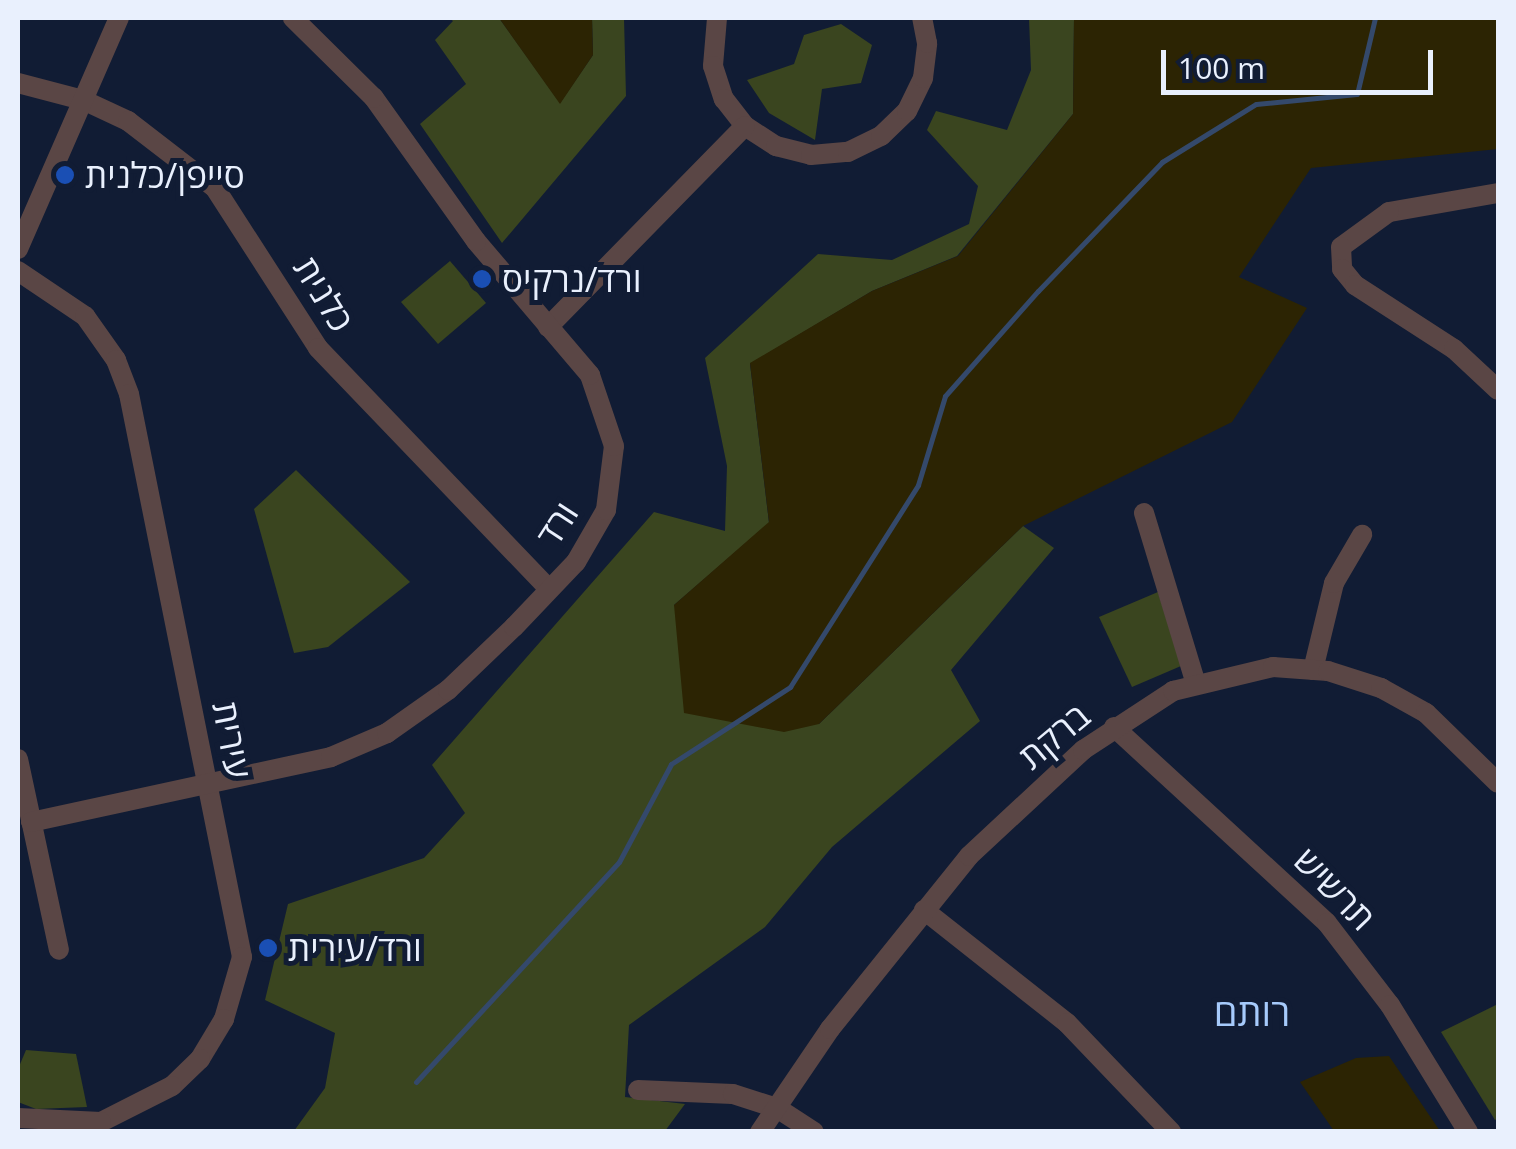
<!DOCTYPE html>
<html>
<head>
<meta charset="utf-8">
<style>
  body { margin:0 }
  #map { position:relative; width:1516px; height:1149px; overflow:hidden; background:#111c34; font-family:"Open Sans",Heebo,sans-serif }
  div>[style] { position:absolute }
  .green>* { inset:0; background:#3a451f }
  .sand>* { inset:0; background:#2c2403 }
  .stream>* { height:5px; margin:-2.5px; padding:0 2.5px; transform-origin:2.5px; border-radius:2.5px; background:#34496b }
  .minor>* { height:20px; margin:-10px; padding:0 10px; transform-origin:10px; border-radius:10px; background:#5a4645 }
  .dots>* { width:28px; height:28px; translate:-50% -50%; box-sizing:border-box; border:5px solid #111c34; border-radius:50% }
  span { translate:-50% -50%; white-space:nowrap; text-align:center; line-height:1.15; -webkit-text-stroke:10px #111c34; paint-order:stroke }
  .poi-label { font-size:35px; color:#e9f0fd }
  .left { translate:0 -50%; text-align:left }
  .street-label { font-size:35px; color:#e9f0fd }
  .neighbourhood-label { font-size:38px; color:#a6cafb }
  .frame { position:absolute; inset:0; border:20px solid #e9f0fd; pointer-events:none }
  .scale { position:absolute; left:1161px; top:50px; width:272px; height:45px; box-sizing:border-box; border:5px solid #e9f0fd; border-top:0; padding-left:12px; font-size:30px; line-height:35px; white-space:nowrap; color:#e9f0fd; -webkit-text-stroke:8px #111c34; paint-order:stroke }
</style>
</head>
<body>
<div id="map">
  <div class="green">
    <i style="clip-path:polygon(449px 18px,499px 18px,560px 103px,593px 55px,592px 18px,624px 18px,626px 96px,502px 243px,420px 124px,466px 84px,435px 40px,453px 21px)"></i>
    <i style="clip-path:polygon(1029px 18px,1074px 18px,1073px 114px,957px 256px,872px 291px,750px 364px,769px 523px,674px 605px,819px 724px,1023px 526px,1054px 548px,951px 670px,980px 721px,832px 847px,765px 927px,629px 1025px,625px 1097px,685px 1104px,665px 1131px,294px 1131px,325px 1088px,335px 1033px,265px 1000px,288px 904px,424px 858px,465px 813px,432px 765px,654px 512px,725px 531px,727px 466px,705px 358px,818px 254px,892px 260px,969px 224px,978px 186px,927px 130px,936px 111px,1007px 130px,1031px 70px)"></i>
    <i style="clip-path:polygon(841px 24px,872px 45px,861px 83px,822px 89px,815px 140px,769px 113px,747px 80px,794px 64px,804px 35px)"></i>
    <i style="clip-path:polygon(450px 261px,486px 303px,438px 344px,401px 302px)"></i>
    <i style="clip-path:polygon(296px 470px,410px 582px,328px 647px,294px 653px,254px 509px)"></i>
    <i style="clip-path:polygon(1158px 592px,1181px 666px,1132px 687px,1099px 617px)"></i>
    <i style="clip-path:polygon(1498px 1004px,1498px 1118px,1495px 1120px,1441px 1032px)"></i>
    <i style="clip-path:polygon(26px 1050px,76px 1054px,87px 1107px,36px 1109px,18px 1102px,18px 1069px)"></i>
  </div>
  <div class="sand">
    <i style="clip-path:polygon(499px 18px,592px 18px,593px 55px,560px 104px)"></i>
    <i style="clip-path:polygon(1074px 18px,1498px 18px,1498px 149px,1311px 168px,1239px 277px,1307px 308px,1232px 422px,1023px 526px,819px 724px,784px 732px,684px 713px,674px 605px,769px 522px,750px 363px,872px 291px,958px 256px,1073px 114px)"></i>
    <i style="clip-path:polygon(1389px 1056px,1440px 1131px,1334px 1131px,1300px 1082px,1356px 1058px)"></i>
  </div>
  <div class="stream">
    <i style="left:416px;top:1082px;width:299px;rotate:-47.3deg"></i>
    <i style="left:619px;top:862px;width:111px;rotate:-62deg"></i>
    <i style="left:671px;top:764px;width:142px;rotate:-32.9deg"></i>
    <i style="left:790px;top:687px;width:239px;rotate:-57.6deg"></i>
    <i style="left:918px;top:485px;width:93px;rotate:-73.1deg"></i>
    <i style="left:945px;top:396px;width:140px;rotate:-48.5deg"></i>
    <i style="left:1038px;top:291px;width:179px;rotate:-46.1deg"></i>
    <i style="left:1162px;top:162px;width:110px;rotate:-31.7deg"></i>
    <i style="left:1256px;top:104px;width:101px;rotate:-5.7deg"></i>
    <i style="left:1357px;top:94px;width:78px;rotate:-76.7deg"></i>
  </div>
  <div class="minor">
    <i style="left:717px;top:18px;width:48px;rotate:94.8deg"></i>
    <i style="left:713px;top:66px;width:35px;rotate:72deg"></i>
    <i style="left:724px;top:99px;width:34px;rotate:52deg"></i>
    <i style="left:745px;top:126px;width:37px;rotate:33deg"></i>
    <i style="left:776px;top:146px;width:36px;rotate:14deg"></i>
    <i style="left:811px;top:155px;width:37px;rotate:-5deg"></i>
    <i style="left:848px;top:152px;width:37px;rotate:-26deg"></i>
    <i style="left:881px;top:136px;width:36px;rotate:-44deg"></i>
    <i style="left:907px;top:111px;width:37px;rotate:-64deg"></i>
    <i style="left:923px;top:78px;width:35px;rotate:-83deg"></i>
    <i style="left:927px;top:43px;width:25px;rotate:-101deg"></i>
    <i style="left:18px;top:83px;width:67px;rotate:14.7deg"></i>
    <i style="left:83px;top:100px;width:50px;rotate:25deg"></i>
    <i style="left:128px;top:121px;width:110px;rotate:37.6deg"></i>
    <i style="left:215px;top:188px;width:190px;rotate:57.2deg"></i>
    <i style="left:318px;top:348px;width:334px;rotate:46.2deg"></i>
    <i style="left:1498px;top:193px;width:111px;rotate:170.1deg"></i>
    <i style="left:1389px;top:212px;width:59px;rotate:143.9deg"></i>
    <i style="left:1341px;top:247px;width:22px;rotate:87deg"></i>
    <i style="left:1342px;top:269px;width:21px;rotate:51deg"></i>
    <i style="left:1355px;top:285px;width:118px;rotate:32.9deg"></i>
    <i style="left:1454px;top:349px;width:60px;rotate:43deg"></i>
    <i style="left:18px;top:249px;width:252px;rotate:-66.4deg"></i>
    <i style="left:18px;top:271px;width:81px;rotate:33.9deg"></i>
    <i style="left:85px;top:316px;width:54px;rotate:54.8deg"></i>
    <i style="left:116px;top:360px;width:36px;rotate:69deg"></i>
    <i style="left:129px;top:394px;width:574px;rotate:78.65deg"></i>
    <i style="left:242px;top:957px;width:65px;rotate:106.2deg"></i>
    <i style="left:224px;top:1019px;width:47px;rotate:121deg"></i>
    <i style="left:200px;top:1059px;width:39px;rotate:136deg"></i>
    <i style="left:172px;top:1086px;width:80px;rotate:153.1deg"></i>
    <i style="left:101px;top:1122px;width:83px;rotate:-177.2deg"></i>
    <i style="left:548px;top:327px;width:281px;rotate:-45.6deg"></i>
    <i style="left:1144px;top:513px;width:179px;rotate:73.1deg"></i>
    <i style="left:1313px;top:670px;width:89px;rotate:-76.4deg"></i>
    <i style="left:1334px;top:583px;width:56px;rotate:-59.7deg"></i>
    <i style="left:1114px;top:727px;width:289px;rotate:42.6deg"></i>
    <i style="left:1327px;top:923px;width:103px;rotate:52.5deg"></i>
    <i style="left:1390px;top:1005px;width:149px;rotate:58.4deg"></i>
    <i style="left:18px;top:759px;width:195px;rotate:77.9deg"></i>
    <i style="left:31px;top:822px;width:307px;rotate:-12.2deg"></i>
    <i style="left:331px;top:757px;width:61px;rotate:-23.2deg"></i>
    <i style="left:387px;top:733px;width:75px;rotate:-35.2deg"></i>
    <i style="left:448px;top:690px;width:91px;rotate:-43.7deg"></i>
    <i style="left:514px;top:627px;width:90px;rotate:-46.4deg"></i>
    <i style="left:576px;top:562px;width:60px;rotate:-60deg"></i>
    <i style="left:606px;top:510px;width:64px;rotate:-82.9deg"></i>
    <i style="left:614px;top:446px;width:75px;rotate:-108.7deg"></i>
    <i style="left:590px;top:375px;width:176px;rotate:-130.4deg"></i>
    <i style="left:476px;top:241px;width:176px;rotate:-125.5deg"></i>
    <i style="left:374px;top:98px;width:114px;rotate:-135.4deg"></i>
    <i style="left:924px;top:910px;width:182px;rotate:38.3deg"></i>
    <i style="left:1067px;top:1023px;width:151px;rotate:46.3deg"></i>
    <i style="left:638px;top:1090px;width:95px;rotate:2.4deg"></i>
    <i style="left:733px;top:1094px;width:46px;rotate:17.7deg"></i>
    <i style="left:777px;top:1108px;width:44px;rotate:33deg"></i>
    <i style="left:760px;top:1132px;width:125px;rotate:-55.8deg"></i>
    <i style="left:830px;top:1029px;width:222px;rotate:-51.2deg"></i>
    <i style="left:969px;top:856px;width:156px;rotate:-42.9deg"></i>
    <i style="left:1083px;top:750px;width:108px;rotate:-33.2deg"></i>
    <i style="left:1173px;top:691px;width:103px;rotate:-13.5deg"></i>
    <i style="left:1273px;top:667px;width:55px;rotate:4.2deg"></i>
    <i style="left:1328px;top:671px;width:56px;rotate:17.8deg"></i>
    <i style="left:1381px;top:688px;width:51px;rotate:29.1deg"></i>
    <i style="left:1426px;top:713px;width:100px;rotate:44.2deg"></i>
  </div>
  <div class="dots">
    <i style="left:65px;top:175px;background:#1a4fb4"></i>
    <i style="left:482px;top:279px;background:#1a4fb4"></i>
    <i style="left:268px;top:948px;background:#1a4fb4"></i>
  </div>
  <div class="poi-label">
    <span class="left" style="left:85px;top:175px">סייפן/כלנית</span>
    <span class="left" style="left:502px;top:279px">ורד/נרקיס</span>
    <span class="left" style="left:288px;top:948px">ורד/עירית</span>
  </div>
  <div class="street-label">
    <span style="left:324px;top:294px;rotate:58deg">כלנית</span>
    <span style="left:557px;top:524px;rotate:-57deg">ורד</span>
    <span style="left:1054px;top:736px;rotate:-40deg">ברקת</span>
    <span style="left:232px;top:740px;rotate:79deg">עירית</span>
    <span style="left:1335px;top:889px;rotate:46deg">תרשיש</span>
  </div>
  <div class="neighbourhood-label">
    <span style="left:1252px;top:1012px">רותם</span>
  </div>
  <div class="frame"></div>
  <div class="scale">100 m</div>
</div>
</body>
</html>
